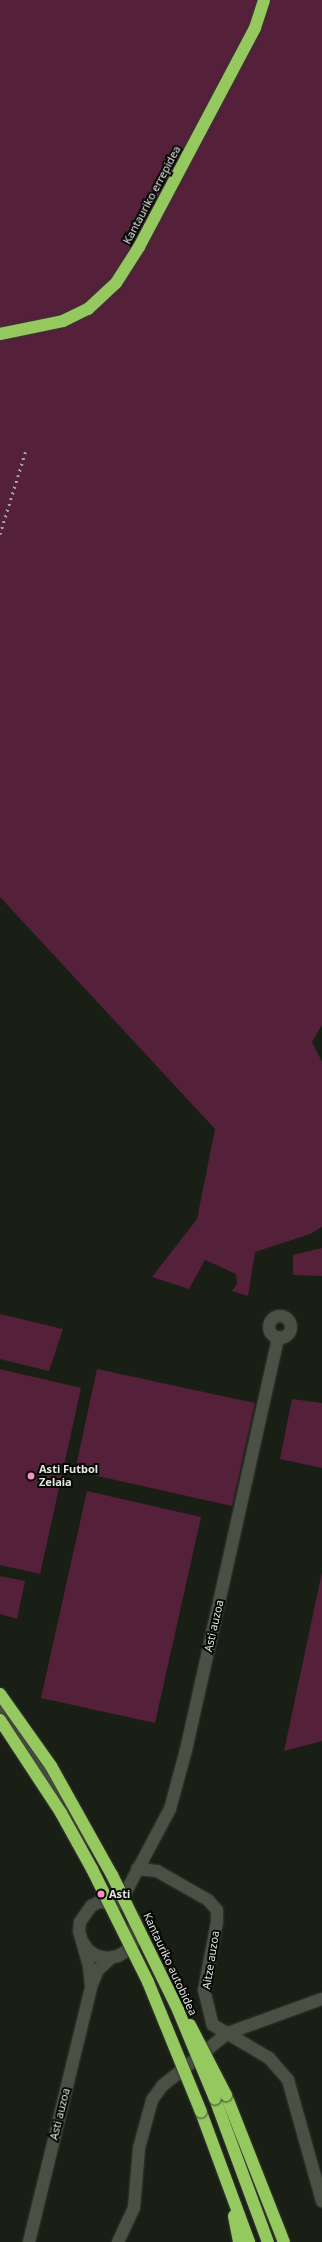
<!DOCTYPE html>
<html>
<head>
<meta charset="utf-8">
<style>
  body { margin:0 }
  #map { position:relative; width:322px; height:2242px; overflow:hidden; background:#191f14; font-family:"Noto Sans",sans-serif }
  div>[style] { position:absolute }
  .green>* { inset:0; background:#54203a }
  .roads { filter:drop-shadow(0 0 1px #363a33) drop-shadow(0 0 1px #363a33) }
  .street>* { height:12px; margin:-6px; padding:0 6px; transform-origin:6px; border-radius:6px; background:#4a5144 }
  .street>.ring { margin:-6px; padding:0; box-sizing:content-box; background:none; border:12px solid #4a5144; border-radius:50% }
  .highway>* { height:12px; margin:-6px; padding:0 6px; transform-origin:6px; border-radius:6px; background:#96c860 }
  .rail>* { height:3px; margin-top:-1.5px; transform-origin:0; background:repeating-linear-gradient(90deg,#a3a89f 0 2px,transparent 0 6px) }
  .bridges { filter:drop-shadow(0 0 1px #363a33) drop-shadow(0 0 1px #363a33) }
  .highway-bridge>* { height:12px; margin:-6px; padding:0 6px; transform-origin:6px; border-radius:6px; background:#96c860 }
  .dots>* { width:11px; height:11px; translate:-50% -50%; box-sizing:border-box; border:2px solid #060804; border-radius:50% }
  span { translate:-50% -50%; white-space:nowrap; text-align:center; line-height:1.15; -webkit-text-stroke:4px #060804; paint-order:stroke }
  .street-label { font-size:11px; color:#e3e7e0 }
  .poi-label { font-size:11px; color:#e3e7e0; font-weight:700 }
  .left { translate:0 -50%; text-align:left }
</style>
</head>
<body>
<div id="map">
  <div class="green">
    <i style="clip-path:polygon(0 0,322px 0,322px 1025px,312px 1042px,322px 1062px,322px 1227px,310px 1234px,255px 1252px,248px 1296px,232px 1291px,237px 1284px,236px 1274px,205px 1260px,189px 1289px,152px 1277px,197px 1219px,215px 1129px,0 897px)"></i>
    <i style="clip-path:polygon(322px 1248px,322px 1276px,293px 1275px,293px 1255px)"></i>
    <i style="clip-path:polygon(0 1314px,63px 1329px,49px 1371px,0 1359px)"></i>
    <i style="clip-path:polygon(0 1369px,81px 1388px,40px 1574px,0 1565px)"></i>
    <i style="clip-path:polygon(97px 1369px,255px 1403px,232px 1506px,75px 1471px)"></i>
    <i style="clip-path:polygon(292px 1399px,322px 1403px,322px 1468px,280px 1459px)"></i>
    <i style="clip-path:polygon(87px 1491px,201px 1517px,155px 1723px,41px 1698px)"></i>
    <i style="clip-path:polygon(322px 1572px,322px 1741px,284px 1751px)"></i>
    <i style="clip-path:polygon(0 1576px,25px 1581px,17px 1619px,0 1614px)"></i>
  </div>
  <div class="roads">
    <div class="street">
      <i class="ring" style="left:269px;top:1316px;width:10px;height:10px"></i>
      <i style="left:0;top:1710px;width:28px;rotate:52deg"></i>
      <i style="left:17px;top:1732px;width:103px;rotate:57.7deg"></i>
      <i style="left:72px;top:1819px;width:25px;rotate:64deg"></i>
      <i style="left:137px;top:1869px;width:20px;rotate:6deg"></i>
      <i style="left:157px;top:1871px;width:59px;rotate:29.6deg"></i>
      <i style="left:208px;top:1900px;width:13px;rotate:48deg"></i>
      <i style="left:217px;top:1910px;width:12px;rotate:90deg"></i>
      <i style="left:217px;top:1922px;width:69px;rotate:100.8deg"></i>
      <i style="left:204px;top:1990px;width:36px;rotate:76deg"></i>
      <i style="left:213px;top:2025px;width:65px;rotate:30.5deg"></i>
      <i style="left:269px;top:2058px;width:29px;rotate:49deg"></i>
      <i style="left:288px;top:2080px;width:126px;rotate:74.3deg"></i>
      <i style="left:120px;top:1903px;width:106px;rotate:-62deg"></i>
      <i style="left:170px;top:1809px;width:61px;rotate:-74.8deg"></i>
      <i style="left:186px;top:1750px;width:423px;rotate:-77.4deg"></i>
      <i style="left:82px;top:1941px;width:11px;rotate:56deg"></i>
      <i style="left:88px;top:1950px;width:11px;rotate:34deg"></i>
      <i style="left:97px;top:1956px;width:11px;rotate:10deg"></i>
      <i style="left:108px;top:1958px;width:10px;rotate:-11deg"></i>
      <i style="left:118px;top:1956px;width:12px;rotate:-31deg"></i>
      <i style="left:128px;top:1950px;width:11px;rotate:-56deg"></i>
      <i style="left:134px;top:1941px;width:21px;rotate:-87deg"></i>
      <i style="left:91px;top:1986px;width:20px;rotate:-96deg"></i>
      <i style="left:89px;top:1966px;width:36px;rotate:-106deg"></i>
      <i style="left:79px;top:1931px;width:9px;rotate:-84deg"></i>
      <i style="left:80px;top:1922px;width:19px;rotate:-55deg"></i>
      <i style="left:91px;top:1906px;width:9px;rotate:-27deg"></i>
      <i style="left:99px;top:1902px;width:17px;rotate:3deg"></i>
      <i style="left:29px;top:2242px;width:262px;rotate:-76.3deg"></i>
      <i style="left:91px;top:1987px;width:18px;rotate:-68deg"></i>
      <i style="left:98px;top:1970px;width:19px;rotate:-43deg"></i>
      <i style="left:118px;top:2242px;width:38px;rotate:-65deg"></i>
      <i style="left:134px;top:2208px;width:60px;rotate:-85.2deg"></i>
      <i style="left:139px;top:2148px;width:50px;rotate:-74.8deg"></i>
      <i style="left:152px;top:2100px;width:17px;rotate:-54deg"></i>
      <i style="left:162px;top:2086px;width:85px;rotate:-38.8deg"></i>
      <i style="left:228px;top:2033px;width:100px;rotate:-19.9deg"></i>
    </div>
    <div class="highway">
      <i style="left:0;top:334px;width:64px;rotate:-11.7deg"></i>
      <i style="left:63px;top:321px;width:28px;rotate:-26deg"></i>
      <i style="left:88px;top:309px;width:38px;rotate:-43deg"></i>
      <i style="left:116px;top:283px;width:43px;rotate:-57.4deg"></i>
      <i style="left:139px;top:247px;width:248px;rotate:-62.1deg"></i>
      <i style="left:255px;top:28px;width:29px;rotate:-72deg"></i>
      <i style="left:226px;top:2095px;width:158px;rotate:68.5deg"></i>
      <i style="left:215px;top:2099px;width:153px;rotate:69.7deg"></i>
      <i style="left:201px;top:2112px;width:139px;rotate:69.7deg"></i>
      <i style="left:234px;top:2216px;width:26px;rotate:79deg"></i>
    </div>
  </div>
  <div class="rail">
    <i style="left:0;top:534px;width:88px;rotate:-72.8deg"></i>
  </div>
  <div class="bridges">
    <div class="highway-bridge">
      <i style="left:0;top:1694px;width:88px;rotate:54.7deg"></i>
      <i style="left:51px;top:1766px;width:125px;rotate:60.8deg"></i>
      <i style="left:112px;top:1875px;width:150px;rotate:63.9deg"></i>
      <i style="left:178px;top:2010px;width:96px;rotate:67.4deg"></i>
      <i style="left:0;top:1720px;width:111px;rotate:56.7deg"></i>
      <i style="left:61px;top:1813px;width:64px;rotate:61deg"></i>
      <i style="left:92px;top:1869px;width:126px;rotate:63.6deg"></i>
      <i style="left:148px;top:1982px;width:140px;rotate:67.8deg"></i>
      <i style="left:190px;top:2025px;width:79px;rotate:62.8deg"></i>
    </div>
  </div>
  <div class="dots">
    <i style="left:31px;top:1476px;background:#fc8fc2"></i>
    <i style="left:101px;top:1894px;background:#fc8fc2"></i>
  </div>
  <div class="street-label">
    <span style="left:152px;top:195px;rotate:-62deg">Kantauriko errepidea</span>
    <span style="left:214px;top:1626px;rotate:-77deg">Asti auzoa</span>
    <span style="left:211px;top:1960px;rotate:-81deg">Aitze auzoa</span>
    <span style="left:170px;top:1964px;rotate:65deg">Kantauriko autobidea</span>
    <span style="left:60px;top:2114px;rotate:-76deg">Asti auzoa</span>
  </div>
  <div class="poi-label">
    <span class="left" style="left:39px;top:1476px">Asti Futbol<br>Zelaia</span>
    <span class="left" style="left:109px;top:1894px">Asti</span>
  </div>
</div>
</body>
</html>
